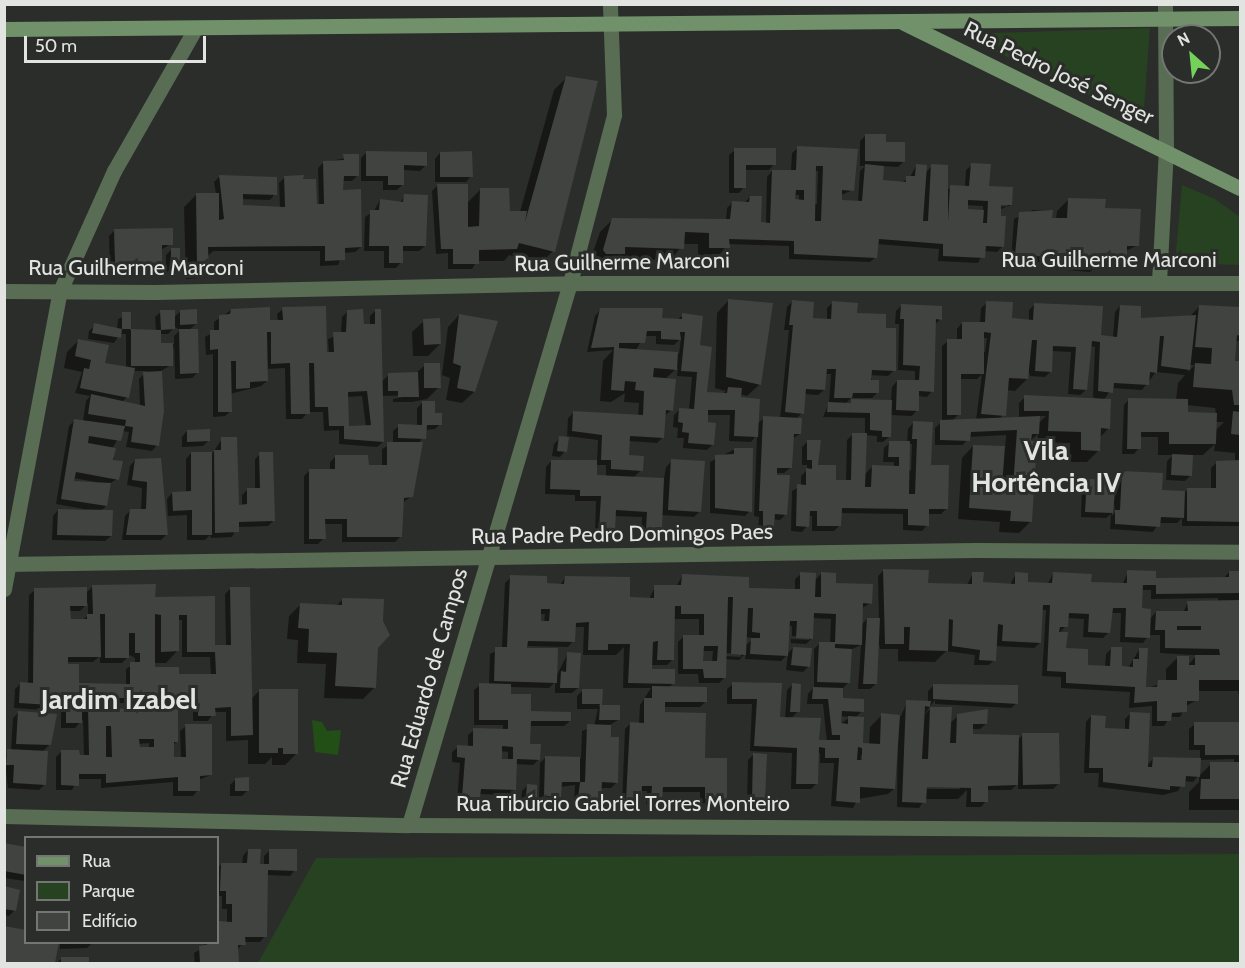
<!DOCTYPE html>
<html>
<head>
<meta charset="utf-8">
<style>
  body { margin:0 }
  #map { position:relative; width:1245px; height:968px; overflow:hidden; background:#2b2d2a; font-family:Cabin,sans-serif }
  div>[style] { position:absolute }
  .green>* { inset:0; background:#274220 }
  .water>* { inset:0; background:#214f15 }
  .shadow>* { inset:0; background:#0007 }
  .building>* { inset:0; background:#414340 }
  .street>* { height:15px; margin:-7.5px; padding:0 7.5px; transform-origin:7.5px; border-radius:7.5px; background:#596d54 }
  .secondary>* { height:15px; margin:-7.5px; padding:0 7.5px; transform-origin:7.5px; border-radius:7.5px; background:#71916a }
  span { translate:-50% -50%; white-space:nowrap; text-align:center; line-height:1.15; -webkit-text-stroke:6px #2b2d2a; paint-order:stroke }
  .street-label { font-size:22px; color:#e2e4e2 }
  .district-label { font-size:28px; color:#e2e4e2; font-weight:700 }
  .frame { position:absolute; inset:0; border:6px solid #e2e4e2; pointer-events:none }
  .legend { position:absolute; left:24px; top:836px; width:195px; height:108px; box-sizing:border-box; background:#2b2d2a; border:2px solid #747674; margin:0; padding:8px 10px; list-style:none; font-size:18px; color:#e2e4e2 }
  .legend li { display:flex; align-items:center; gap:12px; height:30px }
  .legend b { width:30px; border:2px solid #747674 }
  .north { position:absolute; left:1161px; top:24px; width:60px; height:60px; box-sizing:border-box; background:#2b2d2a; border:2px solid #747674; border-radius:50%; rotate:333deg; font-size:16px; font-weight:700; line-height:24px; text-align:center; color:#e2e4e2 }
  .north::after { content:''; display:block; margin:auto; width:21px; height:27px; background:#74d25c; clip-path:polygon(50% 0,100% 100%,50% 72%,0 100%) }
  .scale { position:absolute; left:24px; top:36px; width:182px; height:27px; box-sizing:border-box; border:3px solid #e2e4e2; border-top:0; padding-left:8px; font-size:18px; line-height:21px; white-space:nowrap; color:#e2e4e2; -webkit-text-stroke:4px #2b2d2a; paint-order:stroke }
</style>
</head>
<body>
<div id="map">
  <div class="green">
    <i style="clip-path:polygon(1150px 28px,1143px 121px,959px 34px)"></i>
    <i style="clip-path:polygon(1182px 185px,1215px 199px,1240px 217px,1240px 265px,1175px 263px)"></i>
    <i style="clip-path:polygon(1240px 854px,1240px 963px,258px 963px,316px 858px)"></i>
  </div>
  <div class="water">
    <i style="clip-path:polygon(312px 720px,322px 722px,327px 731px,341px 730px,338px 755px,315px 752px)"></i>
  </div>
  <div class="shadow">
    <i style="clip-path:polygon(566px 78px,553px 251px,541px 263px,509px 255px,504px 261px,477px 261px,472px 269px,448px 269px,448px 253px,436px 254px,432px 191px,437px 186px,466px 204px,480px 190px,509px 212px,520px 212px,554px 90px)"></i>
    <i style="clip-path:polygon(evenodd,866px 135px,884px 143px,904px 161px,898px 167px,882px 166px,881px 181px,901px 183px,910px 177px,916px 166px,925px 173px,932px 166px,945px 192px,951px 187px,965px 187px,966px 170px,972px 165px,987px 188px,1011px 205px,999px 210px,1003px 246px,997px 252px,984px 251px,978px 263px,938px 261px,939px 249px,877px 244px,876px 257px,870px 262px,789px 259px,789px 246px,728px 244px,716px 259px,698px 259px,698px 244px,683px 244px,671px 260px,619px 259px,612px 265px,595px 265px,591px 258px,600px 232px,612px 220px,726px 220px,727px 208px,732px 203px,744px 203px,750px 197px,759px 224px,766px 224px,767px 177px,772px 171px,791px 171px,792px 153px,798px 148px,856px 151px,853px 190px,841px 195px,840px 201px,858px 202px,860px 171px,865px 166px,860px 166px,860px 141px,866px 135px,815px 171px,818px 171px,817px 204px,814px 204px,815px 171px,866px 135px,794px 195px,799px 195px,799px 201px,794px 201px,794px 195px,866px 135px,1008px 204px,1008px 207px,994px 206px,1008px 204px,866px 135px,966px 205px,983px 206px,983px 211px,966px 211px,966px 205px)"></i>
    <i style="clip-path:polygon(735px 150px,774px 164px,769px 170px,745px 170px,744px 187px,739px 193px,729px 193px,729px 155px)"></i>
    <i style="clip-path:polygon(366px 153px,426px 165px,420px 171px,403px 170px,403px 184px,397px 190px,383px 190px,383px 181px,361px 181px,361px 158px)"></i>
    <i style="clip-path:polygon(440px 153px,471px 176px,466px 182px,435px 182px,435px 159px)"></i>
    <i style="clip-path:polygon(358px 156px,358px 175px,352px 181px,342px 181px,342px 191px,361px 247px,355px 252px,343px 253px,338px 265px,320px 266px,320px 251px,213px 251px,207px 257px,207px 267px,196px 278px,186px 279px,184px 207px,196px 195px,216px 194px,214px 182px,219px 177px,275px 194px,270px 200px,241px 199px,241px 207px,280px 208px,279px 183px,284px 178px,319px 205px,318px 168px,324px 162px)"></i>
    <i style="clip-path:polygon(405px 196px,425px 246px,419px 251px,401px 251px,401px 262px,396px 268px,384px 268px,384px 251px,364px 251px,365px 217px,374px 211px,380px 200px,399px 204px)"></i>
    <i style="clip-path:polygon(1069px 199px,1104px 209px,1138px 245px,1126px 251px,1125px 261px,1120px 266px,1096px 265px,1090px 272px,1054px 269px,1054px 263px,1011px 260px,1014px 219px,1033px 210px,1051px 211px,1051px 219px,1056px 219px,1057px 211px)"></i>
    <i style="clip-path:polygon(115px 230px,171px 244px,161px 250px,161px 262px,155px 268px,110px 268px,109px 236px)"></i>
    <i style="clip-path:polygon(171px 250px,178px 267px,166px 272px,166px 255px)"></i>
    <i style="clip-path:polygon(evenodd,728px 301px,771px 304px,759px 385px,747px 396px,740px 394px,757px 424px,764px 418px,780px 419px,789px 330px,784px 330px,787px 307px,792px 302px,811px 319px,827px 320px,827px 308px,833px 302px,884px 329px,894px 370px,888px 376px,870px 375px,877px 393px,872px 398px,851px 398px,846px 403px,891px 401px,892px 387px,897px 381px,915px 381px,915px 371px,898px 370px,899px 324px,895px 324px,896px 311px,901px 306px,941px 319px,934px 325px,932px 391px,927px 397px,918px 396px,917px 410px,912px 416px,890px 415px,889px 437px,883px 442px,877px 442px,877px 436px,865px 435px,864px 475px,872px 467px,894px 468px,894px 462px,883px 462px,884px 448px,889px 443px,907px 443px,908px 429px,913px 423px,947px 508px,941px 514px,928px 514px,927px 525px,922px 531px,903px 530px,903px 514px,840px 513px,839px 526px,834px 531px,812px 531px,812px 516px,808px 516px,807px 526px,802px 532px,791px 531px,792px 491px,801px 486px,801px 476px,807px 470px,807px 465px,802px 465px,802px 447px,808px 441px,816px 466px,834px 482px,846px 481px,847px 440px,853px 434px,865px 434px,865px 418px,823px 417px,829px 403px,831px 374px,825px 374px,824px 390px,818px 395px,804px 394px,802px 413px,796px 419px,800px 434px,792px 439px,790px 468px,784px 473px,776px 473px,786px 514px,780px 520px,773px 519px,767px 531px,758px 531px,759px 517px,754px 516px,757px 435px,751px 442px,729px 441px,730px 415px,706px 415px,713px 444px,707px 450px,683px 448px,684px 438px,677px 438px,678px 428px,673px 427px,674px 415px,680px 409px,689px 410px,692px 377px,677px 376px,678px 367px,665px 379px,672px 410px,664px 416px,663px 437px,657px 443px,628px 441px,627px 456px,641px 470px,633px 478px,661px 496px,666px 467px,672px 461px,700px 511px,694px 517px,661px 515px,660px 529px,655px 534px,641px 534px,642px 517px,614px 516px,613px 530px,608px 535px,595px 534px,596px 501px,575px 501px,575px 495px,545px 494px,546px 467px,551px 461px,597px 462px,598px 440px,567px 436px,565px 451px,560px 457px,552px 456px,554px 444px,560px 438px,567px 439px,568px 418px,574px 412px,638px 417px,639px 403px,624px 402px,625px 393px,611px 402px,600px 401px,603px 361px,613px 350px,587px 352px,595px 316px,600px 310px,660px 319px,677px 320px,683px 315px,698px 346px,705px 393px,722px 394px,726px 391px,715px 388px,717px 313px,728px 301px,644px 336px,656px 336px,656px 344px,674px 345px,681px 338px,679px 354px,636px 350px,644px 336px,728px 301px,908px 444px,912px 444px,911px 471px,908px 470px,908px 444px,728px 301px,595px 465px,606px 465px,606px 477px,595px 477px,595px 465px)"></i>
    <i style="clip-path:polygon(evenodd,987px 303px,1010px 322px,1029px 321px,1029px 310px,1035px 304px,1099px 337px,1113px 338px,1115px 312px,1120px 306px,1139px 319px,1189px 317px,1199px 307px,1240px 309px,1240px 341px,1235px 341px,1233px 362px,1240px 362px,1240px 526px,1182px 526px,1182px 518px,1177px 523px,1159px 523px,1153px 532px,1110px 529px,1111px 514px,1106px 518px,1081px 517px,1082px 486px,1088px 480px,1117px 482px,1122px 472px,1160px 492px,1211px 490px,1211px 468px,1217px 462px,1235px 462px,1235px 453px,1214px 451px,1215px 444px,1203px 455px,1191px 455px,1190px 476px,1185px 481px,1166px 480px,1167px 461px,1173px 455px,1158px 455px,1158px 437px,1140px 437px,1139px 448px,1134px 454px,1122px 454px,1124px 405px,1129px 399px,1176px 400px,1178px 383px,1185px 375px,1156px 372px,1142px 390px,1112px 388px,1104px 400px,1109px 428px,1099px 438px,1099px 450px,1087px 462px,1070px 462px,1070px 443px,1037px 442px,1038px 434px,1029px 442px,1030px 522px,1019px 533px,999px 532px,1000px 522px,958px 519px,962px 458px,973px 446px,1005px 448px,1006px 435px,969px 437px,963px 445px,935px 445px,935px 428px,942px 421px,942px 346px,948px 341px,957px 341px,957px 329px,962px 323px,980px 324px,981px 308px,987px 303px,983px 338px,987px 338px,985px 352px,983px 352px,983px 338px,987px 303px,1090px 346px,1095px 347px,1093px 397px,1100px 400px,1025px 397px,1019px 403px,1019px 418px,1001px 419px,1006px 390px,1015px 391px,1027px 379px,1028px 368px,1030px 376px,1045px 377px,1050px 372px,1051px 351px,1071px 352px,1068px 394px,1080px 395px,1086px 390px,1090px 346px,987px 303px,1189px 365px,1195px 365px,1188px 372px,1189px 365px,987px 303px,982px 374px,976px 420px,952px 421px,959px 414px,960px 379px,977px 379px,982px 374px,987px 303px,1186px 405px,1215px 408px,1216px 414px,1184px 414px,1186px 405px,987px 303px,1039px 416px,1046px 416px,1038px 424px,1039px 416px,987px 303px,1215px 422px,1224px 422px,1215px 431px,1215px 422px,987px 303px,1113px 493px,1115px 512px,1112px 516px,1113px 493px)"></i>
    <i style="clip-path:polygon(evenodd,283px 309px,325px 354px,329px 354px,328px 339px,341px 334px,342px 317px,347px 312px,362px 326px,370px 326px,370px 316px,376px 310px,381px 382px,389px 375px,415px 374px,425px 365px,439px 387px,427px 399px,412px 402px,393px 402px,393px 399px,413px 395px,382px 396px,383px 442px,377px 447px,339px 444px,339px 430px,324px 431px,323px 412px,308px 412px,302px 419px,286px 419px,285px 368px,266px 369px,267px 381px,261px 386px,230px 394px,231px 411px,225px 416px,213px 417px,213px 354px,206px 355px,205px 337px,214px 332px,214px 322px,231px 310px,278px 322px,277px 314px,283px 309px,362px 396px,366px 427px,348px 427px,347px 397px,362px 396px)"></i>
    <i style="clip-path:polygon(evenodd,161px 312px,173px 318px,180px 312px,196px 324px,189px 330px,197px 373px,192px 378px,175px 379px,174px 336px,180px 330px,175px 327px,168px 334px,160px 334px,160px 344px,174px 344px,171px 365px,161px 371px,163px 411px,157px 445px,152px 451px,126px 447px,129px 432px,122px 431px,112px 449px,117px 479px,109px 484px,106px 506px,101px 511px,111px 536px,105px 541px,52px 540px,53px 516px,58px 510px,84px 509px,56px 504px,69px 426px,75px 420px,83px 421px,86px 401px,90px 396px,75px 393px,82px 372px,64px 368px,67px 352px,79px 340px,104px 364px,126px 368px,126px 334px,120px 334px,114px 343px,88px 339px,89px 331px,95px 325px,117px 330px,118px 319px,130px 314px,130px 330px,156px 331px,155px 317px,161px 312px,133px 371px,147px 371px,139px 379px,140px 406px,122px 402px,127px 397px,133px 371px,161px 312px,73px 478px,96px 482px,96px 484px,73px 483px,73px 478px)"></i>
    <i style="clip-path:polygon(459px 315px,474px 392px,462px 403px,446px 400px,450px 378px,442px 375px,448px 327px)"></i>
    <i style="clip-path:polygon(424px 321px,440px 344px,428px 356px,413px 356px,412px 332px)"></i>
    <i style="clip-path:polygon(422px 403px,440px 424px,435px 429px,425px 430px,419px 444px,412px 496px,402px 503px,401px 536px,395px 542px,342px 542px,342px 524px,324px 524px,324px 538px,318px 544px,304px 544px,304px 476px,309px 471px,330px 471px,330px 462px,335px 457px,367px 467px,382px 467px,382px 449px,393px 443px,393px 431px,399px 426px,417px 426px,417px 408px)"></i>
    <i style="clip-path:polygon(187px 431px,208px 441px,203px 446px,182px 447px,182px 437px)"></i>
    <i style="clip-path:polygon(222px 439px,237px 506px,242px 506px,242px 495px,247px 490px,255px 489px,255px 459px,260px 454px,274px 520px,268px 526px,237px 527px,232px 537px,211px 538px,210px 535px,205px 540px,187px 540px,187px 515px,168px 516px,167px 499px,172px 493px,186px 493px,186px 459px,191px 453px,210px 457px)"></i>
    <i style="clip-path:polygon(735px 449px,750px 511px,745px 516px,710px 513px,710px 462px)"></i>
    <i style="clip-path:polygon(135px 460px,160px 460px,166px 535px,161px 540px,122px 540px,125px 516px,131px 510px,141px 511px,142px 488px,127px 485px,130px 466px)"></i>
    <i style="clip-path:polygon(evenodd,883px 571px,927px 584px,967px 585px,973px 573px,982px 583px,1010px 585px,1016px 573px,1026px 584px,1047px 585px,1053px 574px,1090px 584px,1122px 585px,1128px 572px,1155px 579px,1223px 579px,1229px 572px,1240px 572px,1240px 700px,1238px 691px,1197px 691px,1197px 700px,1186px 706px,1180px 717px,1170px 717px,1164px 726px,1152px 726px,1152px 706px,1129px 708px,1130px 692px,1061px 688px,1061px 677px,1042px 676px,1046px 610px,1041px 610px,1040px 643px,1034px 648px,995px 646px,994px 660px,989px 665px,974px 665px,975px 655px,946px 651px,935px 662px,898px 661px,898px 649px,880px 649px,878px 640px,876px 684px,870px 689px,858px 689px,861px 645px,850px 650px,848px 683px,843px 688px,841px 699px,862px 711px,855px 718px,861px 747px,869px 745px,870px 727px,882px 715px,901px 716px,907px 702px,928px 703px,928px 691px,934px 685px,1017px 703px,1011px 708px,935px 704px,935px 700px,923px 716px,931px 708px,949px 724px,958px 716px,986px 711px,986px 724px,980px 729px,971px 729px,971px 738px,1017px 740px,1023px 735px,1059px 783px,1053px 789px,1018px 789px,1018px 784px,1011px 790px,986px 790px,986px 801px,981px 807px,966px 807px,967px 790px,958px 799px,925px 799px,919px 808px,897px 807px,898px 720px,894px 789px,888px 794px,858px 799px,853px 808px,831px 806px,834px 763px,820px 763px,820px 753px,817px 752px,816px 784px,811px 789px,791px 789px,792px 753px,750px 751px,752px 704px,727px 704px,727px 689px,733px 684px,780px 685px,778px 718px,785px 719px,787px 690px,792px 685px,798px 711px,791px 719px,818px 741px,827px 742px,823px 704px,807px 704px,808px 694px,814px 687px,814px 649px,820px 643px,830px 644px,831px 619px,812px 618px,812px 638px,806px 644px,791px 643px,791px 639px,809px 640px,809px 637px,792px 636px,792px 626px,788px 626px,786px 655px,793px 648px,809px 666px,803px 672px,786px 670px,788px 654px,781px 661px,745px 659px,746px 653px,739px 660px,725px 659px,724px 678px,719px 683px,699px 683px,698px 674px,678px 674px,678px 642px,684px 636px,699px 637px,699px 619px,673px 619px,673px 659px,667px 665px,650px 665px,650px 670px,674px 683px,669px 687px,705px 702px,700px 707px,664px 707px,663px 714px,704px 759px,725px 798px,719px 804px,700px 803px,700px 792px,661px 792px,655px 805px,646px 804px,647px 791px,640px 791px,640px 800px,634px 806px,622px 805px,625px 729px,630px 724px,639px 724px,640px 705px,651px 688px,623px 688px,624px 647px,616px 655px,583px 655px,584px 627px,574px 627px,573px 641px,568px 647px,526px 646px,526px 649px,555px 679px,568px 653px,578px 688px,572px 693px,555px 693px,555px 682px,549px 688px,510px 687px,509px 696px,530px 712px,570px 721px,564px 726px,529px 726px,528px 745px,539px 759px,533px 765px,515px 764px,514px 789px,509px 795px,479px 794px,473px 802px,457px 802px,460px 763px,452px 762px,452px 752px,458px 747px,468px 747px,468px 735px,474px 730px,503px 730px,503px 725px,474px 725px,474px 690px,480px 685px,489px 685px,490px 654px,502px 648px,505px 583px,511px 577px,560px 585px,565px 578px,629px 599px,649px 599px,655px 587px,676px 587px,682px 576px,748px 590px,795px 590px,795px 579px,801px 574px,814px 581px,821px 574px,871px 603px,862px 608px,861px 625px,867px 619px,879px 620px,878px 576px,883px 571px,1141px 590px,1151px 590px,1151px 599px,1218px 598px,1218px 602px,1188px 602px,1183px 613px,1156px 612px,1149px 620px,1141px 610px,1141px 590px,883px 571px,1111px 613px,1121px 613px,1120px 642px,1143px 643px,1149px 635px,1160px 635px,1160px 653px,1209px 656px,1195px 657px,1188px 665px,1178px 657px,1166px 669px,1166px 682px,1145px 689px,1139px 650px,1128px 668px,1120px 667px,1111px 649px,1106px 654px,1105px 668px,1086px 666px,1065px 650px,1059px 633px,1066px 626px,1067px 618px,1084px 619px,1083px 637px,1103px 638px,1109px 632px,1111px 613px,883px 571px,540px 614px,545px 614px,544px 623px,540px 623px,540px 614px,883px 571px,745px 637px,754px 638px,745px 646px,745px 637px,883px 571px,702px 651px,713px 651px,712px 662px,702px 662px,702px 651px,883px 571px,723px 653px,741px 654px,741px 657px,723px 656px,723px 653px,883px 571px,840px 716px,850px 717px,839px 725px,840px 716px,883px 571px,500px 751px,508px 752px,508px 760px,500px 760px,500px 751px,883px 571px,861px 755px,864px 755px,860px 769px,861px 755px,883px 571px,919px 786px,960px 786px,960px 789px,919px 789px,919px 786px)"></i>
    <i style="clip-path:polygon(evenodd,93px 586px,154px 599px,213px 598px,213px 647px,226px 646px,225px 594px,231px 588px,251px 699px,260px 690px,297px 753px,285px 765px,272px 765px,272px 757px,265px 764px,248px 764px,248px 740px,226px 741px,226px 712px,214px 712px,208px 721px,193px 721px,193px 703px,104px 703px,104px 710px,150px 712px,155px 706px,177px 741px,172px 746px,172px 759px,181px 758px,180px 731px,186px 726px,211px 775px,198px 780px,198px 790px,193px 796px,173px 796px,173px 782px,101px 788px,101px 779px,78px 779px,72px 790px,56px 790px,56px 757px,62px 751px,84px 757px,83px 719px,75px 728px,61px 728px,61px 711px,14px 708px,15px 689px,21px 683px,28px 684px,29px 595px,35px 590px,86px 593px,93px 586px,88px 603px,88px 615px,82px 621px,70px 621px,69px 611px,80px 611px,88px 603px,93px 586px,177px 620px,182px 620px,182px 657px,210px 657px,211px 675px,177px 675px,153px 668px,154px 663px,166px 663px,177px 651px,177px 620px,93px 586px,130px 655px,135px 658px,135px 663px,126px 669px,126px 686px,77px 685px,66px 662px,93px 662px,100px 656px,100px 663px,122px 663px,130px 655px,93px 586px,149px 743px,149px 749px,138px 749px,138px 744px,149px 743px)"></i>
    <i style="clip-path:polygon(343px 599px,376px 647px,374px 688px,363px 699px,324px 698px,326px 664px,297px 663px,298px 640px,287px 639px,289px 616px,301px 604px,336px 606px)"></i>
    <i style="clip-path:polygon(583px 690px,601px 703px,598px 706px,619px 707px,618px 720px,610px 725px,609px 738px,616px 783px,611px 788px,600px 788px,600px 799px,594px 805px,574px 804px,575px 785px,560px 787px,560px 796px,554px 802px,539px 801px,540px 763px,545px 758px,581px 758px,582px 731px,594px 726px,598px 709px,577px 709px,577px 696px)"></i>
    <i style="clip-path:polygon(18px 713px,49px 745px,42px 752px,45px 784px,39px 790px,8px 788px,4px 754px,11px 751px,13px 718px)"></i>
    <i style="clip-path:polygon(1131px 713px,1146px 766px,1153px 759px,1198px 776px,1193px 782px,1184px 781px,1178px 791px,1163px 795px,1098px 787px,1099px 773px,1084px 773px,1086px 722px,1091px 716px,1104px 730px,1125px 730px,1125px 719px)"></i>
    <i style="clip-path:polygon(1240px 723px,1240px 810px,1189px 810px,1189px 792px,1199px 782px,1199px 776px,1211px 764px,1234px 764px,1234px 759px,1200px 760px,1200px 750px,1189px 750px,1189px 729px,1195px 724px)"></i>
    <i style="clip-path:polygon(754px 754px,763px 799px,758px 805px,747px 805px,748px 760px)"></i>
    <i style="clip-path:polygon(236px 779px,248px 790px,242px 796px,230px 796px,230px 785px)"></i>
    <i style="clip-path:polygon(527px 786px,536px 796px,530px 802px,521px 802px,522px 791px)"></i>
    <i style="clip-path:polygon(4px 845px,26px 848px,25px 881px,4px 878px)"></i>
    <i style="clip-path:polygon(248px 850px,259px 865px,264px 865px,264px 856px,270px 850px,295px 870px,290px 876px,267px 875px,265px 936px,260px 942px,244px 942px,237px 950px,237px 964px,195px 964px,194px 953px,204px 947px,204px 942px,218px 942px,218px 923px,227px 923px,227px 909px,222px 909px,222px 896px,218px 896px,218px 868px,221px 864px,242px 865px,243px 856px)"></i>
    <i style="clip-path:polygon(4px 888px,15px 910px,9px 916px,4px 915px)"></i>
    <i style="clip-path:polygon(4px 928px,26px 942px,58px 942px,53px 964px,4px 964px)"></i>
    <i style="clip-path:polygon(60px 942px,92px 942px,92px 943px,87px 948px,60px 949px)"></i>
    <i style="clip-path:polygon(62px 958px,87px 958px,87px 964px,56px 964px)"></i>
  </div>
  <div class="building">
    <i style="clip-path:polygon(566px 76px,598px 81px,555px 252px,519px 243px,517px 249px,479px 250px,479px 264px,453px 264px,453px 249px,441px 249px,437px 184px,468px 184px,468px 227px,479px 226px,480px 188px,509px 188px,510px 211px,527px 211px,525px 222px)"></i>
    <i style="clip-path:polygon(865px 134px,886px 134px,886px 142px,905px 142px,905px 162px,865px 161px)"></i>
    <i style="clip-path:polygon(evenodd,797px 146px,858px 149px,854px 191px,842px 190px,842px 200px,862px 201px,865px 164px,884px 166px,883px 180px,906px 182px,906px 176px,915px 176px,916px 164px,927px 165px,923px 221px,928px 221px,931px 164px,948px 165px,948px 222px,950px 185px,969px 186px,971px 163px,991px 164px,989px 186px,1013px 187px,1012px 205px,1001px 205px,1001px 216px,1006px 216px,1004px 247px,986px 246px,985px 258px,943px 256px,943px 244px,879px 239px,877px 258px,794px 254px,794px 241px,729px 239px,730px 248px,709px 248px,709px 233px,685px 232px,684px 249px,625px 247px,625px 254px,606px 254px,603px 250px,612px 218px,730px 219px,732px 201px,749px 202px,750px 196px,762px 196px,761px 222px,770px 223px,772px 170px,796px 170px,797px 146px,816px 166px,823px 166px,821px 221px,815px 221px,816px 166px,797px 146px,796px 190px,804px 190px,804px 200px,795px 199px,796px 190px,797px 146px,968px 200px,988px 201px,987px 223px,983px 223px,984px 210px,968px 209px,968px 200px)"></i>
    <i style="clip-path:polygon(734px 148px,776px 148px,776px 165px,746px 165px,746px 188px,734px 188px)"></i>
    <i style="clip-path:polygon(366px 151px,427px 152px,427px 166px,404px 165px,404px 185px,388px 185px,388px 176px,366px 176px)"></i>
    <i style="clip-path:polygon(472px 151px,473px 177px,440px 177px,440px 152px)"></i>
    <i style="clip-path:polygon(343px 154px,359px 154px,359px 176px,344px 176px,343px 190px,361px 189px,362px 247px,345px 248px,345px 260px,325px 261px,325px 246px,208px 247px,209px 267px,197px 267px,196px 193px,219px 193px,219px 220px,224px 219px,219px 175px,277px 177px,277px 195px,243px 194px,243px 205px,285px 207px,284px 176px,304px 175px,303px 179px,316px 179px,317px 204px,324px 204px,323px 161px,344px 160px)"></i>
    <i style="clip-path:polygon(404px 194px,428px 195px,426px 246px,403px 246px,403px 263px,389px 263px,389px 246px,369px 246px,370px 210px,379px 210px,380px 199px,403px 202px)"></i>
    <i style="clip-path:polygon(1068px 198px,1106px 199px,1105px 208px,1141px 209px,1139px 246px,1127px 246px,1127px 261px,1015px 255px,1019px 212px,1053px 210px,1052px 218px,1067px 218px)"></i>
    <i style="clip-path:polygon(173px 228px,173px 245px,162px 245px,162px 263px,115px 263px,114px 229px)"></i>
    <i style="clip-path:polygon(171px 248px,180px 248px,180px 267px,171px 267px)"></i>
    <i style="clip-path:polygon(728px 299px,773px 303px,761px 385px,726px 377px)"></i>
    <i style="clip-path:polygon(792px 300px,814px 302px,813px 318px,831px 319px,832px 301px,858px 303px,857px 313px,886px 314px,886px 328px,896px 328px,896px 371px,872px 370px,871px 380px,879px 380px,879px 393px,853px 393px,852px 398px,834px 398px,836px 369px,827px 369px,825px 390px,806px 389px,804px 414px,785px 412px,793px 325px,789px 325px)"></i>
    <i style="clip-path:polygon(986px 301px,1013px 302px,1012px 318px,1033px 320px,1034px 303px,1103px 306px,1101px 335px,1117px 337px,1120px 305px,1141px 306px,1141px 318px,1196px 315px,1190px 370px,1161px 366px,1164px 336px,1160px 336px,1157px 373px,1150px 372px,1149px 385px,1114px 383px,1113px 393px,1098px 391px,1100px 342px,1092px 341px,1087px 390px,1073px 389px,1076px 347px,1053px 346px,1052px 372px,1035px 371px,1037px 340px,1032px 340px,1028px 379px,1009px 378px,1006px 416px,981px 414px,991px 333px,984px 332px,984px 374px,961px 374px,961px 415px,947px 415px,947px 339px,962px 339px,962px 322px,985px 322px)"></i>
    <i style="clip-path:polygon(901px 304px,942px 306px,942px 320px,936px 319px,934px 392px,919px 391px,919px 411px,896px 410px,897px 380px,919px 380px,920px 366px,903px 365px,904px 319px,900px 319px)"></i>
    <i style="clip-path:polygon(1199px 305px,1240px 307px,1240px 336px,1237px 335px,1235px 361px,1240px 361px,1240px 405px,1234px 405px,1232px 390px,1193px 387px,1195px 363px,1211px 364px,1212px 348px,1195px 347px)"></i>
    <i style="clip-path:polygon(evenodd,326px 306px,327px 352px,334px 352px,333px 332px,346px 332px,347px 310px,363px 309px,364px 324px,375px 324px,375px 309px,381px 309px,384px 442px,344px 439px,344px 426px,329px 426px,328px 407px,315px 407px,314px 363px,309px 363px,310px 414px,291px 414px,290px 363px,271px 364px,271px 332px,267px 332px,268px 381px,250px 382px,250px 388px,236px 389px,236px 361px,231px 361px,232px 412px,218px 412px,218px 349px,210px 350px,210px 330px,219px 330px,219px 315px,230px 314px,231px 309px,270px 307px,270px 320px,283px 320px,282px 307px,326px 306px,367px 391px,371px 425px,349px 426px,348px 392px,367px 391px)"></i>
    <i style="clip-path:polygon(600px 308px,663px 308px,662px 318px,682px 319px,682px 313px,703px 316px,700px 345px,712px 347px,707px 392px,727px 393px,728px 387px,742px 388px,741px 397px,760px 399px,758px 437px,734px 436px,735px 410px,708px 410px,708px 422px,716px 423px,714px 445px,688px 443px,689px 433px,682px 432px,683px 423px,678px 422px,679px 408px,694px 409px,697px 372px,681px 371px,685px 332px,680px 332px,681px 340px,661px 339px,661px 331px,647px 331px,645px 343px,619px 343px,619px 348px,678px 352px,677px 370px,654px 368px,653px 377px,676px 379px,673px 411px,666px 410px,664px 438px,630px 436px,629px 455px,644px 456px,643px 471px,611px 469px,611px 460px,601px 460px,602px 435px,572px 431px,573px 411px,643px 415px,644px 391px,635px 390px,636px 382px,625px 381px,624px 391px,611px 390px,614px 347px,591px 348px)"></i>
    <i style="clip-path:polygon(197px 309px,197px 324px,180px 325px,180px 310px)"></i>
    <i style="clip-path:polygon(160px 310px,175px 310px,175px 329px,161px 330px)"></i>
    <i style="clip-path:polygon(122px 312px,131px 312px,131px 329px,122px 329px)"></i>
    <i style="clip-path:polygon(459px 314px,498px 321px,475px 392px,457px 388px,461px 366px,453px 363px)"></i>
    <i style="clip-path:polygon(440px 318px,441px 344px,424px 345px,423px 319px)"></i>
    <i style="clip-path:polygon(94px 323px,122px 329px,121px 338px,92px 333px)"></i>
    <i style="clip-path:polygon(131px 329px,161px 330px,161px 343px,173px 343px,173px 366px,131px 366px)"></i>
    <i style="clip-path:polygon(179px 329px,198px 329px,199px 373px,180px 374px)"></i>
    <i style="clip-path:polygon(78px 339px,109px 345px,105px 363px,135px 368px,129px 398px,80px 388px,84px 368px,89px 369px,91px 360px,75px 356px)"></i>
    <i style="clip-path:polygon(424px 363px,440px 363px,441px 388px,424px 388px)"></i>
    <i style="clip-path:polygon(162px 371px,164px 411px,159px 446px,131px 442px,133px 427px,125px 426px,126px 420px,88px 414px,91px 394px,145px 406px,143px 372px)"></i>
    <i style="clip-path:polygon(418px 372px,419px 397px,398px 397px,398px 391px,388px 391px,388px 373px)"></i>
    <i style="clip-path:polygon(1024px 395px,1111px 399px,1110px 429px,1101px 428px,1100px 451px,1081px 450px,1081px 432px,1048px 431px,1049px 411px,1024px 411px)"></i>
    <i style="clip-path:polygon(1128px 398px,1188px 399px,1188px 412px,1217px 413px,1216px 444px,1169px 444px,1169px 432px,1141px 432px,1141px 449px,1127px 449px)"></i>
    <i style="clip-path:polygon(851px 399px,892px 400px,891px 437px,882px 437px,882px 431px,870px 430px,870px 413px,827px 412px,828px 402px,851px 403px)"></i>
    <i style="clip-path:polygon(422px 401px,435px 401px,435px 413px,442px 413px,442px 425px,427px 425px,426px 439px,398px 438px,398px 424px,422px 425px)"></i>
    <i style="clip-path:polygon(1233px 411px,1240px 412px,1240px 435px,1231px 434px)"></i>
    <i style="clip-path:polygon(763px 416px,802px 418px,801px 434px,794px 434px,792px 468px,777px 468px,777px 475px,790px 475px,787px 515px,775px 514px,774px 526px,763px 526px,763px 511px,759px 511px)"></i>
    <i style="clip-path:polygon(1040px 416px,1039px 434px,1032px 434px,1031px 441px,1037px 441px,1032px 522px,1010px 521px,1011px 511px,969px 508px,973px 445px,1005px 446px,1002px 487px,1013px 487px,1017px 430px,971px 432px,970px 441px,940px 440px,940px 420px)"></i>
    <i style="clip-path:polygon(74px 419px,125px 426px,121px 441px,89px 436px,88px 443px,116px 448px,113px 460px,123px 461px,119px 480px,76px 472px,74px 481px,111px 483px,107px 506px,61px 499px)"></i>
    <i style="clip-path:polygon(913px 421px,933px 422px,931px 465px,949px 465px,948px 509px,929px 509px,929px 526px,908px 525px,908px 509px,842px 508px,841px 526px,817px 526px,817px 511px,810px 511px,809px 527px,796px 526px,797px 484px,806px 485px,806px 468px,812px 469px,812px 460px,807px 460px,807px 440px,821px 440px,818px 465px,836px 465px,836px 480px,851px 480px,852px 433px,867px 433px,865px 487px,871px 487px,872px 465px,899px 466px,899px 457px,888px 457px,889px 441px,910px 441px,909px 494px,915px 494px,917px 439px,912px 439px)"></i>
    <i style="clip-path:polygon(210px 429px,210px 441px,187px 442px,187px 430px)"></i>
    <i style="clip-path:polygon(559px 436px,569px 437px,567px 452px,557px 451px)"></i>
    <i style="clip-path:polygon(221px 437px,237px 437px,239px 505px,247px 504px,247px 488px,260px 488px,259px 452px,273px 452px,275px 521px,239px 522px,239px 532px,215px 533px,214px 450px,221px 450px)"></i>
    <i style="clip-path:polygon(387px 442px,423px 442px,413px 497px,404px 498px,402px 537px,347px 537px,347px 519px,325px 519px,326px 539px,309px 539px,309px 469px,335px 469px,335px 455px,368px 455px,369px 465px,387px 465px)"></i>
    <i style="clip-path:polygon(734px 448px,753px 448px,752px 512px,715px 508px,715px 455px,734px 454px)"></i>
    <i style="clip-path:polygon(191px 452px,212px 452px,212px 535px,192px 535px,192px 510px,173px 511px,172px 492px,191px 491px)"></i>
    <i style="clip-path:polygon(1172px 454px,1193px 455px,1192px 476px,1171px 475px)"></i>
    <i style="clip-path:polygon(161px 458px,168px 535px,126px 535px,130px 509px,146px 509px,147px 482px,132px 480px,135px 459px)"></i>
    <i style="clip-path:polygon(671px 459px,705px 461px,701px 512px,668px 510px)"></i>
    <i style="clip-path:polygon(551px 460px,597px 460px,597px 475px,664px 478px,662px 529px,646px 529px,647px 512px,616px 510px,615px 530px,599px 529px,601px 496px,580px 496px,580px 490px,550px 489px)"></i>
    <i style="clip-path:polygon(1240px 460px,1240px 522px,1187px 521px,1187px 488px,1216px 488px,1216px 461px)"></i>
    <i style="clip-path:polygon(1122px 471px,1163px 473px,1162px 490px,1185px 491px,1184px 518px,1161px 517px,1160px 527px,1115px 524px,1115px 510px,1120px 510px)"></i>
    <i style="clip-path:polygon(1087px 479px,1116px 480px,1113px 513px,1085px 512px)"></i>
    <i style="clip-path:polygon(58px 509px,113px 510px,112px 536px,57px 535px)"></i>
    <i style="clip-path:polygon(evenodd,883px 569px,929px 570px,928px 583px,972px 584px,972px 572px,984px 572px,983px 582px,1015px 584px,1015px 572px,1028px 573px,1028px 582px,1052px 583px,1053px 572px,1092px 574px,1091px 582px,1127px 583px,1127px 570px,1156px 571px,1156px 578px,1229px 577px,1229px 571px,1240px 571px,1240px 593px,1156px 594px,1156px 585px,1143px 585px,1142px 608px,1151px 609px,1150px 638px,1125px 637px,1126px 608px,1113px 608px,1110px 633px,1088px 632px,1089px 614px,1069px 613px,1068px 627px,1060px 627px,1059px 632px,1068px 632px,1066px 648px,1088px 649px,1088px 665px,1110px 666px,1111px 647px,1122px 647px,1122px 666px,1133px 667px,1133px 659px,1139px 659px,1139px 648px,1148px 648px,1146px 687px,1157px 687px,1158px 680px,1177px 680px,1177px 656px,1189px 656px,1189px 665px,1195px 665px,1195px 655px,1220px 655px,1219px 649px,1165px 648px,1165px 630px,1155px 630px,1156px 611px,1188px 611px,1187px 601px,1240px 600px,1240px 680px,1199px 680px,1199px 701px,1187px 701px,1187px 712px,1172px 713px,1171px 721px,1157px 721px,1157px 701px,1134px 703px,1135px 687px,1066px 683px,1066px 672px,1047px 671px,1050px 605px,1043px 605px,1041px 643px,1002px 641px,1003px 625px,998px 624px,996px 661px,979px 660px,980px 650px,952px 646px,953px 620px,949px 619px,948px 651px,909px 650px,910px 627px,904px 627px,904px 644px,885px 644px,883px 569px,1177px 626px,1201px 626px,1201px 630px,1177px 630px,1177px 626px)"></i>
    <i style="clip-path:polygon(evenodd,800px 572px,816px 573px,815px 597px,821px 597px,821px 572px,836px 573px,836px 583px,873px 584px,872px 604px,863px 603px,862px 645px,835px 644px,835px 648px,852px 649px,850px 683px,817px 682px,819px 642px,835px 642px,836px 614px,814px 613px,813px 639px,796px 638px,797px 621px,790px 621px,788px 656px,750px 654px,751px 638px,760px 638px,760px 633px,752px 632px,753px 608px,748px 608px,746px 655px,731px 654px,733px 597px,728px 597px,726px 678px,704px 678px,703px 669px,683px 669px,683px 635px,704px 635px,704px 614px,681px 614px,681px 606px,675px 606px,674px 660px,657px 660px,658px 641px,653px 642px,652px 669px,675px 669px,675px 684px,628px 683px,630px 644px,608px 644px,608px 650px,588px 650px,589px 622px,576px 623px,575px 642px,528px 641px,527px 648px,558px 648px,557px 683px,494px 681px,495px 647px,507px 647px,510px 575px,547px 576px,547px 583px,564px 584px,565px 576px,630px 577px,630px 597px,654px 598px,654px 585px,681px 585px,682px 574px,749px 577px,749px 588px,791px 589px,800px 589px,800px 572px,541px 609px,550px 609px,549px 621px,541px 621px,541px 609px,800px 572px,704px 646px,718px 646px,717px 661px,703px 661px,704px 646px)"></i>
    <i style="clip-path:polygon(evenodd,156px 584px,155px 597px,215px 596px,215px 645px,231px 645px,230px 587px,250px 587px,253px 735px,231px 736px,231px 707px,215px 708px,216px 716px,198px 716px,198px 698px,105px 698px,106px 708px,155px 710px,155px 705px,178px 705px,178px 742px,174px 742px,174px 757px,186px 757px,185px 724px,212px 724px,212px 775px,200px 776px,200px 791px,178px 791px,178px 777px,106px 783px,106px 774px,79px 774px,79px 786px,61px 785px,61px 750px,79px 750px,80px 755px,89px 755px,88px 706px,82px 706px,82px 723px,66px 723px,66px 706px,19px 703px,20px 682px,33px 683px,34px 588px,87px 587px,87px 606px,70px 606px,71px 619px,87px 619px,87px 614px,93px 614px,92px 585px,156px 584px,100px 614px,105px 614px,105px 658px,129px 658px,129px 633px,135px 633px,135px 653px,140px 653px,140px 662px,130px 662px,130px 684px,79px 683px,79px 664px,68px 664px,68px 657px,101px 657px,100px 614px,156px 584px,155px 614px,161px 615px,161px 652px,179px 651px,179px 615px,187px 615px,187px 652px,215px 652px,216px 674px,179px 674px,179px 667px,155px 667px,155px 614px,156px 584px,106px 726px,111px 726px,112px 757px,106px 757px,106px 726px,156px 584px,139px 739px,154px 739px,154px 747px,140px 747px,139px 739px)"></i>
    <i style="clip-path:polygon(342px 598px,384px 599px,383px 621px,390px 635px,378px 648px,376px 688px,335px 686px,337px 653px,308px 652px,309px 629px,298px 628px,300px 603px,342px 605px)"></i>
    <i style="clip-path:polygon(867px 618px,880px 618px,877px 684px,863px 684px)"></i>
    <i style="clip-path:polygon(793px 647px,812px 648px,810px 667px,791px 665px)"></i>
    <i style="clip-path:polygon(567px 652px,581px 653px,579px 688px,560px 688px,561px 671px,566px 672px)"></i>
    <i style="clip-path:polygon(evenodd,732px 682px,782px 683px,780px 717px,821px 718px,819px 740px,840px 740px,840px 735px,832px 735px,828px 699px,812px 699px,813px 687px,843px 688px,843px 698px,864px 699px,864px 712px,842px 711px,841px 723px,848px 724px,848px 716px,864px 717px,863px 743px,880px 744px,881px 713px,900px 715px,895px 789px,860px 787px,860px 803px,836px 801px,839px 758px,825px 758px,825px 748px,819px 747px,818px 784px,796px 784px,797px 748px,754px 746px,757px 699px,732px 699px,732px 682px,858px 747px,862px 748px,862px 760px,857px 760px,858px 747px)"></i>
    <i style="clip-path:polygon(evenodd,479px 683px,511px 684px,511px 694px,531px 694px,531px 711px,571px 712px,571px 721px,531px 721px,530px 744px,541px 744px,540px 760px,517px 759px,516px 790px,481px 789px,480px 797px,462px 797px,465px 758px,457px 757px,457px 745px,473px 746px,473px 728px,508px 729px,508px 720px,479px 720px,479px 683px,502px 746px,513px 747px,513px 759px,502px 759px,502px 746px)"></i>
    <i style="clip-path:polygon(792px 683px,801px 684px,800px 712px,790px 712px)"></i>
    <i style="clip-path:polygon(933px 684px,1018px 685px,1018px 704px,933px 699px)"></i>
    <i style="clip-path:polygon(652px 686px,707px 687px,707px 702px,665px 702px,665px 712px,706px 713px,705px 758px,727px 758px,727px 799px,705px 799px,705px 787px,663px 787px,662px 800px,651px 799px,652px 786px,642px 786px,641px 801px,626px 800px,630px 722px,644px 723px,644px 698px,652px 698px)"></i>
    <i style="clip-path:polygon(259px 689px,298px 689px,298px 754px,283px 754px,283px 748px,278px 748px,278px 753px,259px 753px)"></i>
    <i style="clip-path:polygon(582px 689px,603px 689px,602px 705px,620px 705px,620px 720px,599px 720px,600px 704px,582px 704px)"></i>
    <i style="clip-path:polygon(906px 700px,931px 701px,930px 707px,925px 706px,922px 759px,928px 759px,930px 707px,952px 707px,950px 743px,956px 743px,957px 714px,988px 709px,987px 724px,973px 724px,973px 734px,1019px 735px,1018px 785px,988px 786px,988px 802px,971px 802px,971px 788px,927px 787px,926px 803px,902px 802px)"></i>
    <i style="clip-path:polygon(18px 711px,57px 714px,51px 745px,16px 744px)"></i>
    <i style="clip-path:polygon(1130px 712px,1150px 713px,1148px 767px,1152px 767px,1153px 757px,1201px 758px,1200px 777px,1186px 776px,1185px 787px,1170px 786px,1170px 790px,1103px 782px,1103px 768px,1089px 768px,1091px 715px,1106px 716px,1105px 728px,1129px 729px)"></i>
    <i style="clip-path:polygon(1194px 722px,1240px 722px,1240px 755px,1205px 755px,1205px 745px,1194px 745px)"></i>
    <i style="clip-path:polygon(587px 724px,611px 725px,611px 737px,619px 737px,618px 783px,602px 782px,601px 800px,578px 799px,580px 782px,585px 782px)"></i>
    <i style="clip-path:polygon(1022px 733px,1059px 733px,1060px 784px,1023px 785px)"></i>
    <i style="clip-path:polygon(7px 749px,48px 751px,46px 785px,13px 783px,14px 765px,6px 765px)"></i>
    <i style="clip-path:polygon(753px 753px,767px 754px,765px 800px,752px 800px)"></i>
    <i style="clip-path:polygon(545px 756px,580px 757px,580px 782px,562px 782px,561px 797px,544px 796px)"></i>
    <i style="clip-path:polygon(1210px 762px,1240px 762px,1240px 799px,1200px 799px,1201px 779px,1210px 779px)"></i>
    <i style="clip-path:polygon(249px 777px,249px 791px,235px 791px,235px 778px)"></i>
    <i style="clip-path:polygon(527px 784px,537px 785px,537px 797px,526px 797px)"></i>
    <i style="clip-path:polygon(4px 843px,26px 847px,26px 875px,4px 871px)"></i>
    <i style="clip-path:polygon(248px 849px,261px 849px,260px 864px,269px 864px,269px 849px,297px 849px,297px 871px,268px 870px,267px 937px,245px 937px,246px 945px,238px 945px,239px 963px,200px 963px,199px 946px,218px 942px,218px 921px,232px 922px,232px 904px,226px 904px,226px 891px,220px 891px,221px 863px,247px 863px)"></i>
    <i style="clip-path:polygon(4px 886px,20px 890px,16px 911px,4px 909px)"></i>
    <i style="clip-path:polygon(4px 926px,26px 930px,26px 942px,59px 942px,55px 963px,4px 963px)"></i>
    <i style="clip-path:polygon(61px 957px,89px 957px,89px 963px,61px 963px)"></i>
  </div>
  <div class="street">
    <i style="left:1159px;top:282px;width:133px;rotate:-87deg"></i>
    <i style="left:1166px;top:149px;width:145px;rotate:-90.4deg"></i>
    <i style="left:4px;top:291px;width:151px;rotate:0.4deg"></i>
    <i style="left:155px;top:292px;width:432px;rotate:-1.2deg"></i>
    <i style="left:587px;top:283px;width:653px"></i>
    <i style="left:4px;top:564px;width:972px;rotate:-0.83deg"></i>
    <i style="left:976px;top:550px;width:264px;rotate:0.4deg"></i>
    <i style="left:4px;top:589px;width:303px;rotate:-79.4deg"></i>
    <i style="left:60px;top:291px;width:132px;rotate:-65.8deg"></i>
    <i style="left:114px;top:171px;width:163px;rotate:-60.3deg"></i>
    <i style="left:4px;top:816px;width:405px;rotate:1.3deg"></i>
    <i style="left:409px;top:825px;width:831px;rotate:0.34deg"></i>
    <i style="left:409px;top:825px;width:565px;rotate:-73.46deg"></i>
    <i style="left:570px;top:283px;width:174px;rotate:-75.3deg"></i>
    <i style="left:614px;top:115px;width:111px;rotate:-92.1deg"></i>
  </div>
  <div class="secondary">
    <i style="left:904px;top:23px;width:374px;rotate:26.2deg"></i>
    <i style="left:4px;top:29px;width:1236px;rotate:-0.51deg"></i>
  </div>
  <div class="street-label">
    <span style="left:1059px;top:73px;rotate:26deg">Rua Pedro José Senger</span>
    <span style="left:1109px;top:260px">Rua Guilherme Marconi</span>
    <span style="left:622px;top:262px;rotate:-1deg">Rua Guilherme Marconi</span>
    <span style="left:136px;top:268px">Rua Guilherme Marconi</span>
    <span style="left:622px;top:534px;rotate:-1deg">Rua Padre Pedro Domingos Paes</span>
    <span style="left:429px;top:678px;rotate:-74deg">Rua Eduardo de Campos</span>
    <span style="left:623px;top:804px">Rua Tibúrcio Gabriel Torres Monteiro</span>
  </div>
  <div class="district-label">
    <span style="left:1046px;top:466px">Vila<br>Hortência IV</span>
    <span style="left:119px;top:699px">Jardim Izabel</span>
  </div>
  <div class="frame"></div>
  <ul class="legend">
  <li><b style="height:8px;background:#71916a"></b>Rua</li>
  <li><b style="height:16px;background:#274220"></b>Parque</li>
  <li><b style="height:16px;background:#414340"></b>Edifício</li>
  </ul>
  <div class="north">N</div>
  <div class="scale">50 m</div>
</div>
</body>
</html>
